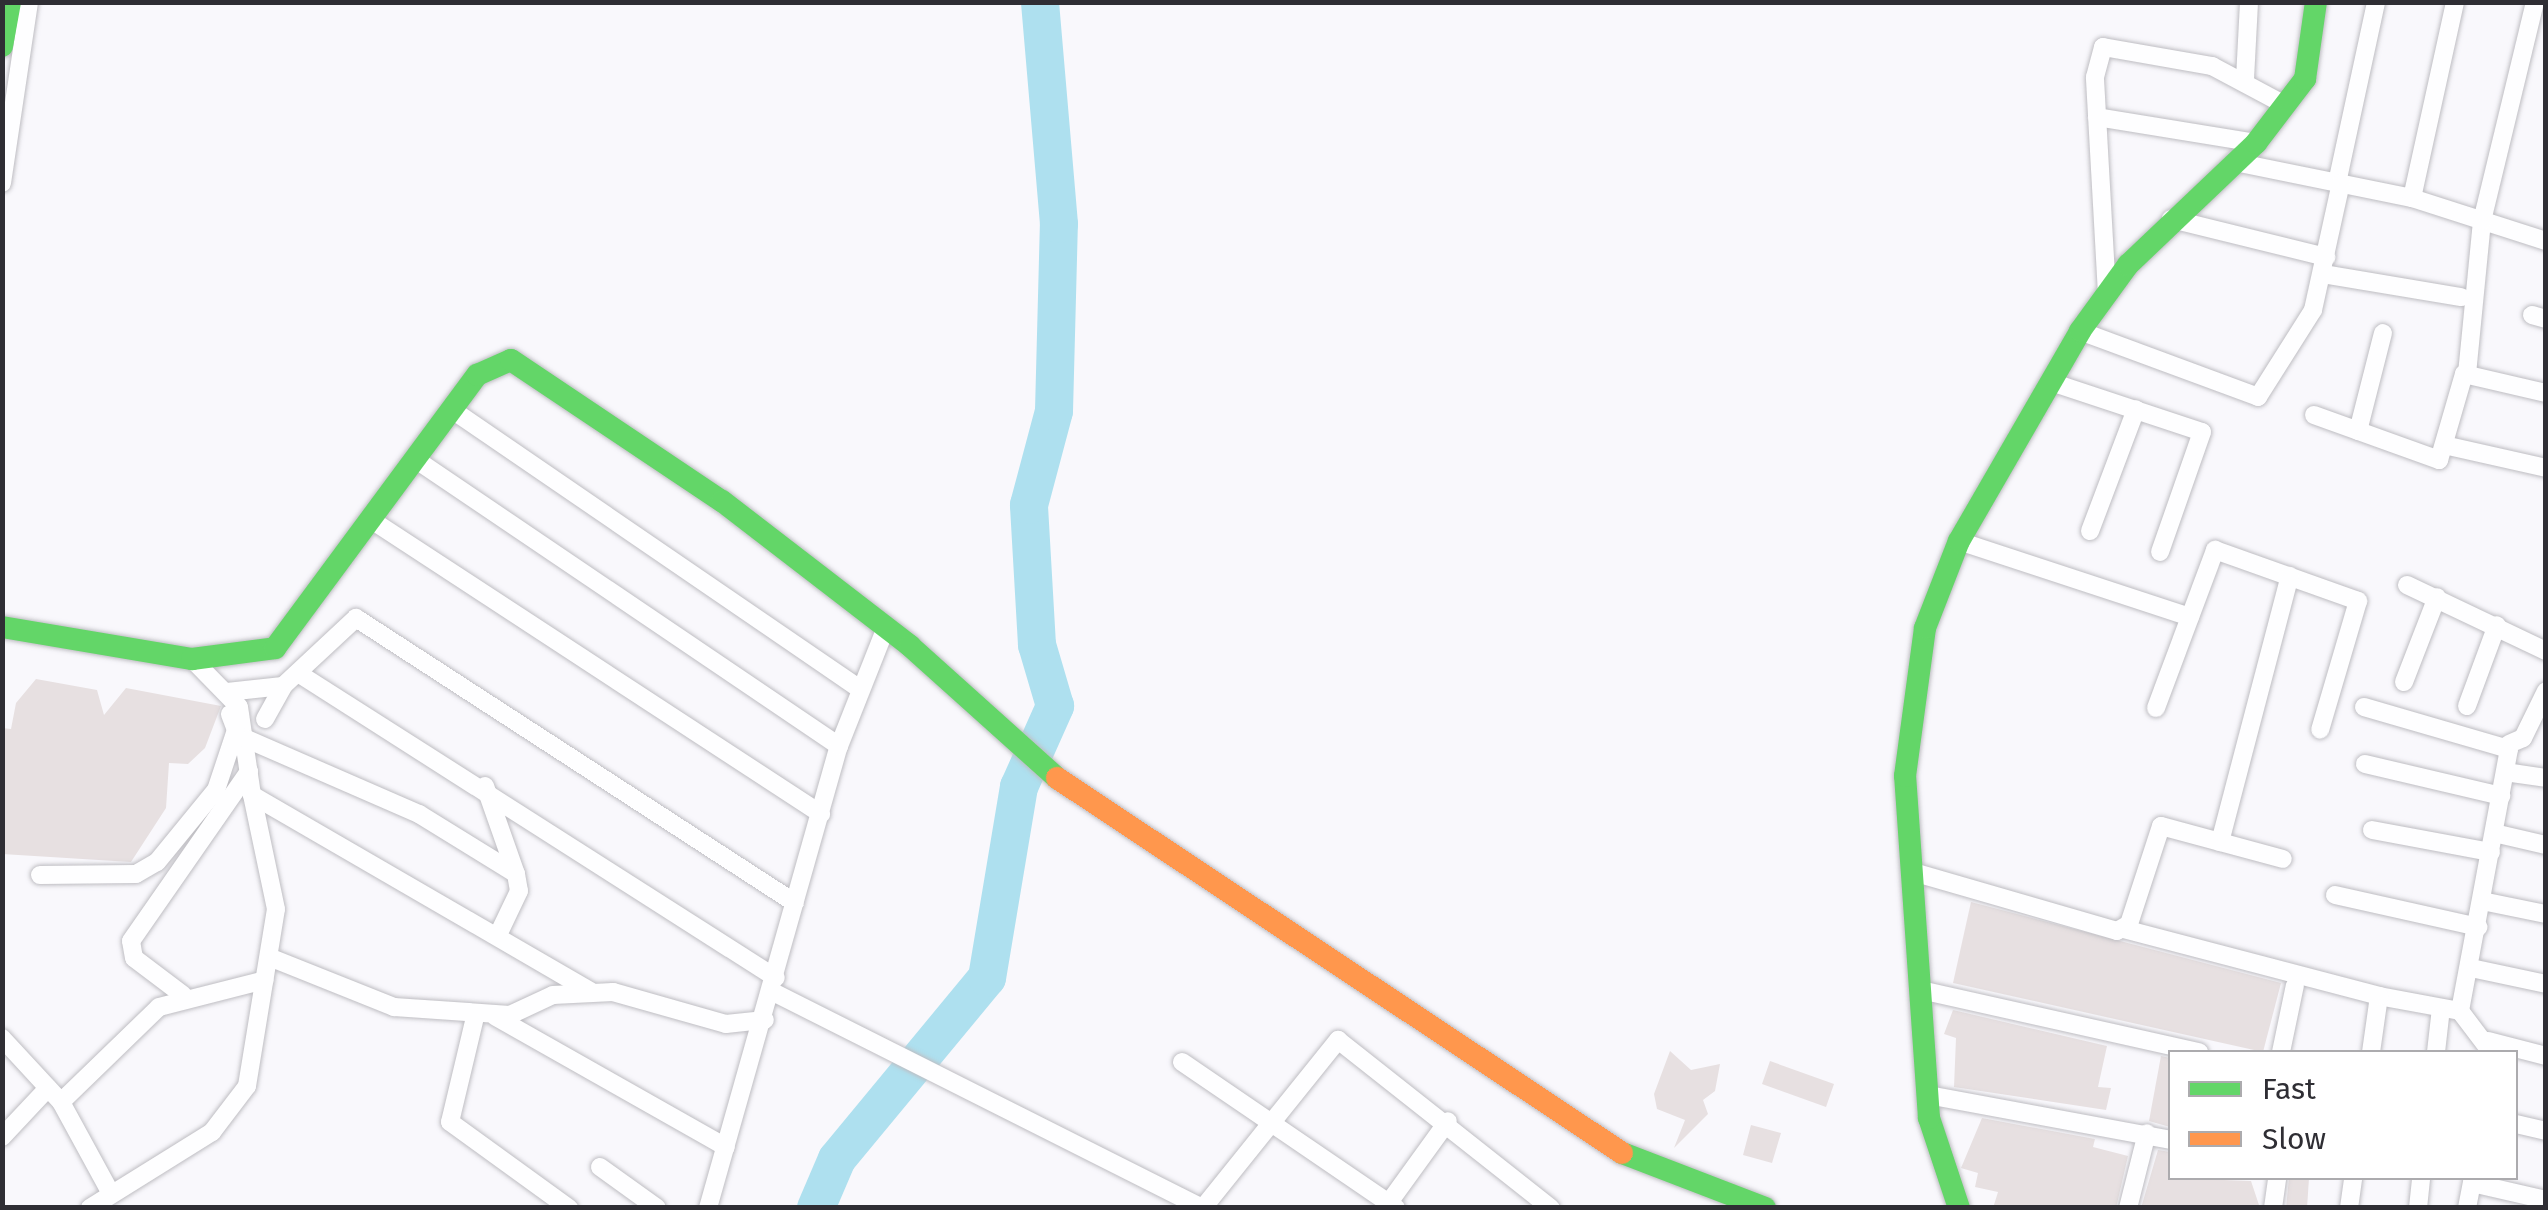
<!DOCTYPE html>
<html>
<head>
<meta charset="utf-8">
<style>
  body { margin:0 }
  #map { position:relative; width:2548px; height:1210px; overflow:hidden; background:#f9f8fc; font-family:"Fira Sans",sans-serif }
  div>[style] { position:absolute }
  .river>* { height:38px; margin:-19px; padding:0 19px; transform-origin:19px; border-radius:19px; background:#aee0ef }
  .building>* { inset:0; background:#e7e0e1 }
  .roads { filter:drop-shadow(0 0 2px #bebdc2) drop-shadow(0 0 2px #bebdc2) }
  .street>* { height:18px; margin:-9px; padding:0 9px; transform-origin:9px; border-radius:9px; background:#fefeff }
  .fast>* { height:22px; margin:-11px; padding:0 11px; transform-origin:11px; border-radius:11px; background:#63d668 }
  .slow>* { height:22px; margin:-11px; padding:0 11px; transform-origin:11px; border-radius:11px; background:#ff974d }
  span { translate:-50% -50%; white-space:nowrap; text-align:center; line-height:1.15; -webkit-text-stroke:8px #fff; paint-order:stroke }
  .frame { position:absolute; inset:0; border:5px solid #2f2e34; pointer-events:none }
  .legend { position:absolute; left:2168px; top:1050px; width:350px; height:130px; box-sizing:border-box; background:#fff; border:2px solid #acabae; margin:0; padding:12px 18px; list-style:none; font-size:30px; color:#2f2e34 }
  .legend li { display:flex; align-items:center; gap:20px; height:50px }
  .legend b { width:50px; border:2px solid #acabae }
</style>
</head>
<body>
<div id="map">
  <div class="river">
    <i style="left:816px;top:1208px;width:53px;rotate:-66.8deg"></i>
    <i style="left:837px;top:1159px;width:235px;rotate:-50.4deg"></i>
    <i style="left:987px;top:978px;width:194px;rotate:-80.5deg"></i>
    <i style="left:1019px;top:787px;width:89px;rotate:-66deg"></i>
    <i style="left:1055px;top:706px;width:64px;rotate:-106.4deg"></i>
    <i style="left:1037px;top:645px;width:140px;rotate:-93.3deg"></i>
    <i style="left:1029px;top:505px;width:97px;rotate:-75.1deg"></i>
    <i style="left:1054px;top:411px;width:187px;rotate:-88.5deg"></i>
    <i style="left:1059px;top:224px;width:223px;rotate:-94.9deg"></i>
  </div>
  <div class="building">
    <i style="clip-path:polygon(36px 679px,97px 690px,104px 715px,126px 688px,221px 706px,205px 748px,188px 764px,169px 763px,166px 808px,131px 862px,2px 854px,2px 728px,11px 729px,16px 703px)"></i>
    <i style="clip-path:polygon(1971px 902px,2281px 983px,2263px 1052px,1953px 983px)"></i>
    <i style="clip-path:polygon(1953px 1010px,2107px 1046px,2098px 1087px,2111px 1088px,2106px 1110px,1954px 1087px,1956px 1038px,1944px 1034px)"></i>
    <i style="clip-path:polygon(1670px 1051px,1691px 1070px,1720px 1064px,1715px 1091px,1703px 1100px,1708px 1114px,1674px 1148px,1685px 1120px,1657px 1109px,1654px 1094px)"></i>
    <i style="clip-path:polygon(2161px 1056px,2170px 1058px,2170px 1127px,2149px 1121px)"></i>
    <i style="clip-path:polygon(1770px 1061px,1834px 1084px,1826px 1107px,1762px 1084px)"></i>
    <i style="clip-path:polygon(1982px 1118px,2095px 1139px,2093px 1147px,2128px 1156px,2116px 1208px,1993px 1208px,1998px 1192px,1975px 1187px,1978px 1173px,1961px 1168px)"></i>
    <i style="clip-path:polygon(1751px 1125px,1781px 1133px,1772px 1163px,1743px 1155px)"></i>
    <i style="clip-path:polygon(2158px 1150px,2170px 1152px,2170px 1178px,2251px 1181px,2260px 1208px,2141px 1208px)"></i>
    <i style="clip-path:polygon(2289px 1178px,2309px 1178px,2307px 1208px,2286px 1208px)"></i>
  </div>
  <div class="roads">
    <div class="street">
      <i style="left:2245px;top:79px;width:77px;rotate:-87deg"></i>
      <i style="left:2097px;top:117px;width:161px;rotate:9.3deg"></i>
      <i style="left:2235px;top:162px;width:181px;rotate:11.5deg"></i>
      <i style="left:2412px;top:198px;width:141px;rotate:17.8deg"></i>
      <i style="left:2px;top:183px;width:183px;rotate:-81.5deg"></i>
      <i style="left:2337px;top:183px;width:185px;rotate:-77.8deg"></i>
      <i style="left:2412px;top:198px;width:201px;rotate:-77.6deg"></i>
      <i style="left:2171px;top:219px;width:160px;rotate:13.8deg"></i>
      <i style="left:2323px;top:274px;width:140px;rotate:9.5deg"></i>
      <i style="left:2107px;top:294px;width:217px;rotate:-93.2deg"></i>
      <i style="left:2095px;top:77px;width:31px;rotate:-75deg"></i>
      <i style="left:2103px;top:47px;width:111px;rotate:9.9deg"></i>
      <i style="left:2212px;top:66px;width:83px;rotate:28.1deg"></i>
      <i style="left:2532px;top:315px;width:15px;rotate:16deg"></i>
      <i style="left:2080px;top:331px;width:190px;rotate:20.3deg"></i>
      <i style="left:2258px;top:397px;width:103px;rotate:-57.7deg"></i>
      <i style="left:2313px;top:310px;width:130px;rotate:-77.6deg"></i>
      <i style="left:2467px;top:374px;width:154px;rotate:-84.4deg"></i>
      <i style="left:2482px;top:221px;width:225px;rotate:-76.4deg"></i>
      <i style="left:2051px;top:382px;width:159px;rotate:18.3deg"></i>
      <i style="left:2202px;top:432px;width:127px;rotate:109.3deg"></i>
      <i style="left:451px;top:409px;width:496px;rotate:34.4deg"></i>
      <i style="left:2314px;top:415px;width:133px;rotate:19.8deg"></i>
      <i style="left:2439px;top:460px;width:90px;rotate:-73.8deg"></i>
      <i style="left:2464px;top:374px;width:84px;rotate:13deg"></i>
      <i style="left:2358px;top:431px;width:101px;rotate:-75.7deg"></i>
      <i style="left:2444px;top:445px;width:105px;rotate:12.7deg"></i>
      <i style="left:415px;top:459px;width:512px;rotate:34.09deg"></i>
      <i style="left:370px;top:519px;width:539px;rotate:33.19deg"></i>
      <i style="left:2090px;top:531px;width:130px;rotate:-69.3deg"></i>
      <i style="left:1959px;top:541px;width:243px;rotate:18.2deg"></i>
      <i style="left:2407px;top:585px;width:154px;rotate:25.4deg"></i>
      <i style="left:192px;top:659px;width:67px;rotate:45.6deg"></i>
      <i style="left:239px;top:707px;width:89px;rotate:81.6deg"></i>
      <i style="left:252px;top:795px;width:391px;rotate:30.1deg"></i>
      <i style="left:301px;top:675px;width:563px;rotate:32.53deg"></i>
      <i style="left:2404px;top:682px;width:91px;rotate:-68.8deg"></i>
      <i style="left:227px;top:692px;width:56px;rotate:-6.1deg"></i>
      <i style="left:283px;top:686px;width:100px;rotate:-43deg"></i>
      <i style="left:356px;top:618px;width:523px;rotate:32.99deg"></i>
      <i style="left:2467px;top:706px;width:86px;rotate:-69.7deg"></i>
      <i style="left:2364px;top:707px;width:151px;rotate:16.2deg"></i>
      <i style="left:2509px;top:749px;width:267px;rotate:100.6deg"></i>
      <i style="left:2460px;top:1011px;width:82px;rotate:-169.5deg"></i>
      <i style="left:2379px;top:996px;width:57px;rotate:98.1deg"></i>
      <i style="left:2156px;top:708px;width:169px;rotate:-69.5deg"></i>
      <i style="left:2215px;top:550px;width:152px;rotate:19.6deg"></i>
      <i style="left:2358px;top:601px;width:134px;rotate:106.4deg"></i>
      <i style="left:265px;top:719px;width:38px;rotate:-61deg"></i>
      <i style="left:247px;top:739px;width:188px;rotate:23.6deg"></i>
      <i style="left:419px;top:814px;width:114px;rotate:31.7deg"></i>
      <i style="left:516px;top:874px;width:17px;rotate:80deg"></i>
      <i style="left:519px;top:891px;width:49px;rotate:115.5deg"></i>
      <i style="left:2509px;top:744px;width:15px;rotate:-23deg"></i>
      <i style="left:2523px;top:738px;width:52px;rotate:-63.9deg"></i>
      <i style="left:2365px;top:764px;width:140px;rotate:13.2deg"></i>
      <i style="left:2505px;top:772px;width:41px;rotate:8.3deg"></i>
      <i style="left:485px;top:786px;width:93px;rotate:70.6deg"></i>
      <i style="left:2372px;top:830px;width:121px;rotate:10.5deg"></i>
      <i style="left:2494px;top:833px;width:53px;rotate:13deg"></i>
      <i style="left:2220px;top:842px;width:275px;rotate:-75.3deg"></i>
      <i style="left:1913px;top:872px;width:212px;rotate:16.1deg"></i>
      <i style="left:2117px;top:931px;width:14px;rotate:-30deg"></i>
      <i style="left:2129px;top:924px;width:103px;rotate:-71.9deg"></i>
      <i style="left:2161px;top:826px;width:126px;rotate:15.1deg"></i>
      <i style="left:40px;top:875px;width:96px;rotate:-0.6deg"></i>
      <i style="left:136px;top:874px;width:24px;rotate:-30deg"></i>
      <i style="left:157px;top:862px;width:93px;rotate:-50.7deg"></i>
      <i style="left:216px;top:790px;width:63px;rotate:-71.6deg"></i>
      <i style="left:236px;top:730px;width:17px;rotate:-111deg"></i>
      <i style="left:2335px;top:895px;width:147px;rotate:12.6deg"></i>
      <i style="left:2482px;top:901px;width:65px;rotate:11.5deg"></i>
      <i style="left:2124px;top:929px;width:264px;rotate:14.7deg"></i>
      <i style="left:269px;top:957px;width:135px;rotate:21.8deg"></i>
      <i style="left:394px;top:1007px;width:116px;rotate:3.9deg"></i>
      <i style="left:510px;top:1015px;width:47px;rotate:-24.9deg"></i>
      <i style="left:553px;top:995px;width:60px;rotate:-2.9deg"></i>
      <i style="left:613px;top:992px;width:117px;rotate:15.8deg"></i>
      <i style="left:726px;top:1024px;width:39px;rotate:-6deg"></i>
      <i style="left:2471px;top:968px;width:77px;rotate:12deg"></i>
      <i style="left:1925px;top:991px;width:281px;rotate:12.6deg"></i>
      <i style="left:773px;top:992px;width:480px;rotate:26.7deg"></i>
      <i style="left:183px;top:995px;width:61px;rotate:-142.9deg"></i>
      <i style="left:134px;top:958px;width:17px;rotate:-100deg"></i>
      <i style="left:131px;top:941px;width:207px;rotate:-55.2deg"></i>
      <i style="left:2460px;top:1011px;width:51px;rotate:52.9deg"></i>
      <i style="left:476px;top:1013px;width:112px;rotate:103.4deg"></i>
      <i style="left:450px;top:1122px;width:147px;rotate:35.9deg"></i>
      <i style="left:496px;top:1017px;width:264px;rotate:29.5deg"></i>
      <i style="left:2px;top:1038px;width:87px;rotate:47.3deg"></i>
      <i style="left:61px;top:1102px;width:102px;rotate:61.4deg"></i>
      <i style="left:2488px;top:1041px;width:60px;rotate:14.5deg"></i>
      <i style="left:2281px;top:1052px;width:68px;rotate:-78.2deg"></i>
      <i style="left:2436px;top:1052px;width:44px;rotate:-83.5deg"></i>
      <i style="left:1182px;top:1062px;width:259px;rotate:34.3deg"></i>
      <i style="left:1928px;top:1095px;width:246px;rotate:10.5deg"></i>
      <i style="left:61px;top:1102px;width:136px;rotate:-44.1deg"></i>
      <i style="left:159px;top:1007px;width:109px;rotate:-14.3deg"></i>
      <i style="left:2516px;top:1124px;width:31px;rotate:13deg"></i>
      <i style="left:2px;top:1137px;width:67px;rotate:-46.8deg"></i>
      <i style="left:600px;top:1167px;width:70px;rotate:35.7deg"></i>
      <i style="left:2472px;top:1183px;width:76px;rotate:12.9deg"></i>
      <i style="left:90px;top:1208px;width:144px;rotate:-31.9deg"></i>
      <i style="left:212px;top:1132px;width:58px;rotate:-52.7deg"></i>
      <i style="left:247px;top:1086px;width:179px;rotate:-80.7deg"></i>
      <i style="left:276px;top:909px;width:116px;rotate:-101.9deg"></i>
      <i style="left:708px;top:1208px;width:480px;rotate:-74.2deg"></i>
      <i style="left:839px;top:746px;width:128px;rotate:-68.4deg"></i>
      <i style="left:1203px;top:1208px;width:216px;rotate:-51.2deg"></i>
      <i style="left:1338px;top:1040px;width:271px;rotate:38.3deg"></i>
      <i style="left:1385px;top:1208px;width:107px;rotate:-54.1deg"></i>
      <i style="left:2128px;top:1208px;width:77px;rotate:-75.8deg"></i>
      <i style="left:2273px;top:1208px;width:30px;rotate:-82deg"></i>
      <i style="left:2349px;top:1208px;width:30px;rotate:-82deg"></i>
      <i style="left:2418px;top:1208px;width:30px;rotate:-84deg"></i>
      <i style="left:2467px;top:1208px;width:31px;rotate:-79deg"></i>
    </div>
    <div class="fast">
      <i style="left:2px;top:46px;width:45px;rotate:-79.7deg"></i>
      <i style="left:2px;top:627px;width:193px;rotate:9.6deg"></i>
      <i style="left:192px;top:659px;width:84px;rotate:-7.5deg"></i>
      <i style="left:275px;top:648px;width:340px;rotate:-53.5deg"></i>
      <i style="left:477px;top:375px;width:37px;rotate:-24deg"></i>
      <i style="left:511px;top:360px;width:254px;rotate:33.8deg"></i>
      <i style="left:722px;top:501px;width:237px;rotate:37.6deg"></i>
      <i style="left:910px;top:646px;width:198px;rotate:41.9deg"></i>
      <i style="left:1622px;top:1153px;width:153px;rotate:21deg"></i>
      <i style="left:1959px;top:1208px;width:95px;rotate:-108.4deg"></i>
      <i style="left:1929px;top:1118px;width:343px;rotate:-94deg"></i>
      <i style="left:1905px;top:776px;width:149px;rotate:-82.3deg"></i>
      <i style="left:1925px;top:628px;width:93px;rotate:-68.7deg"></i>
      <i style="left:1959px;top:541px;width:242px;rotate:-60deg"></i>
      <i style="left:2080px;top:331px;width:82px;rotate:-54deg"></i>
      <i style="left:2128px;top:265px;width:177px;rotate:-43.6deg"></i>
      <i style="left:2256px;top:143px;width:81px;rotate:-52.6deg"></i>
      <i style="left:2305px;top:79px;width:78px;rotate:-81.9deg"></i>
    </div>
    <div class="slow">
      <i style="left:1057px;top:778px;width:678px;rotate:33.57deg"></i>
    </div>
  </div>
  <div class="frame"></div>
  <ul class="legend">
  <li><b style="height:12px;background:#63d668"></b>Fast</li>
  <li><b style="height:12px;background:#ff974d"></b>Slow</li>
  </ul>
</div>
</body>
</html>
